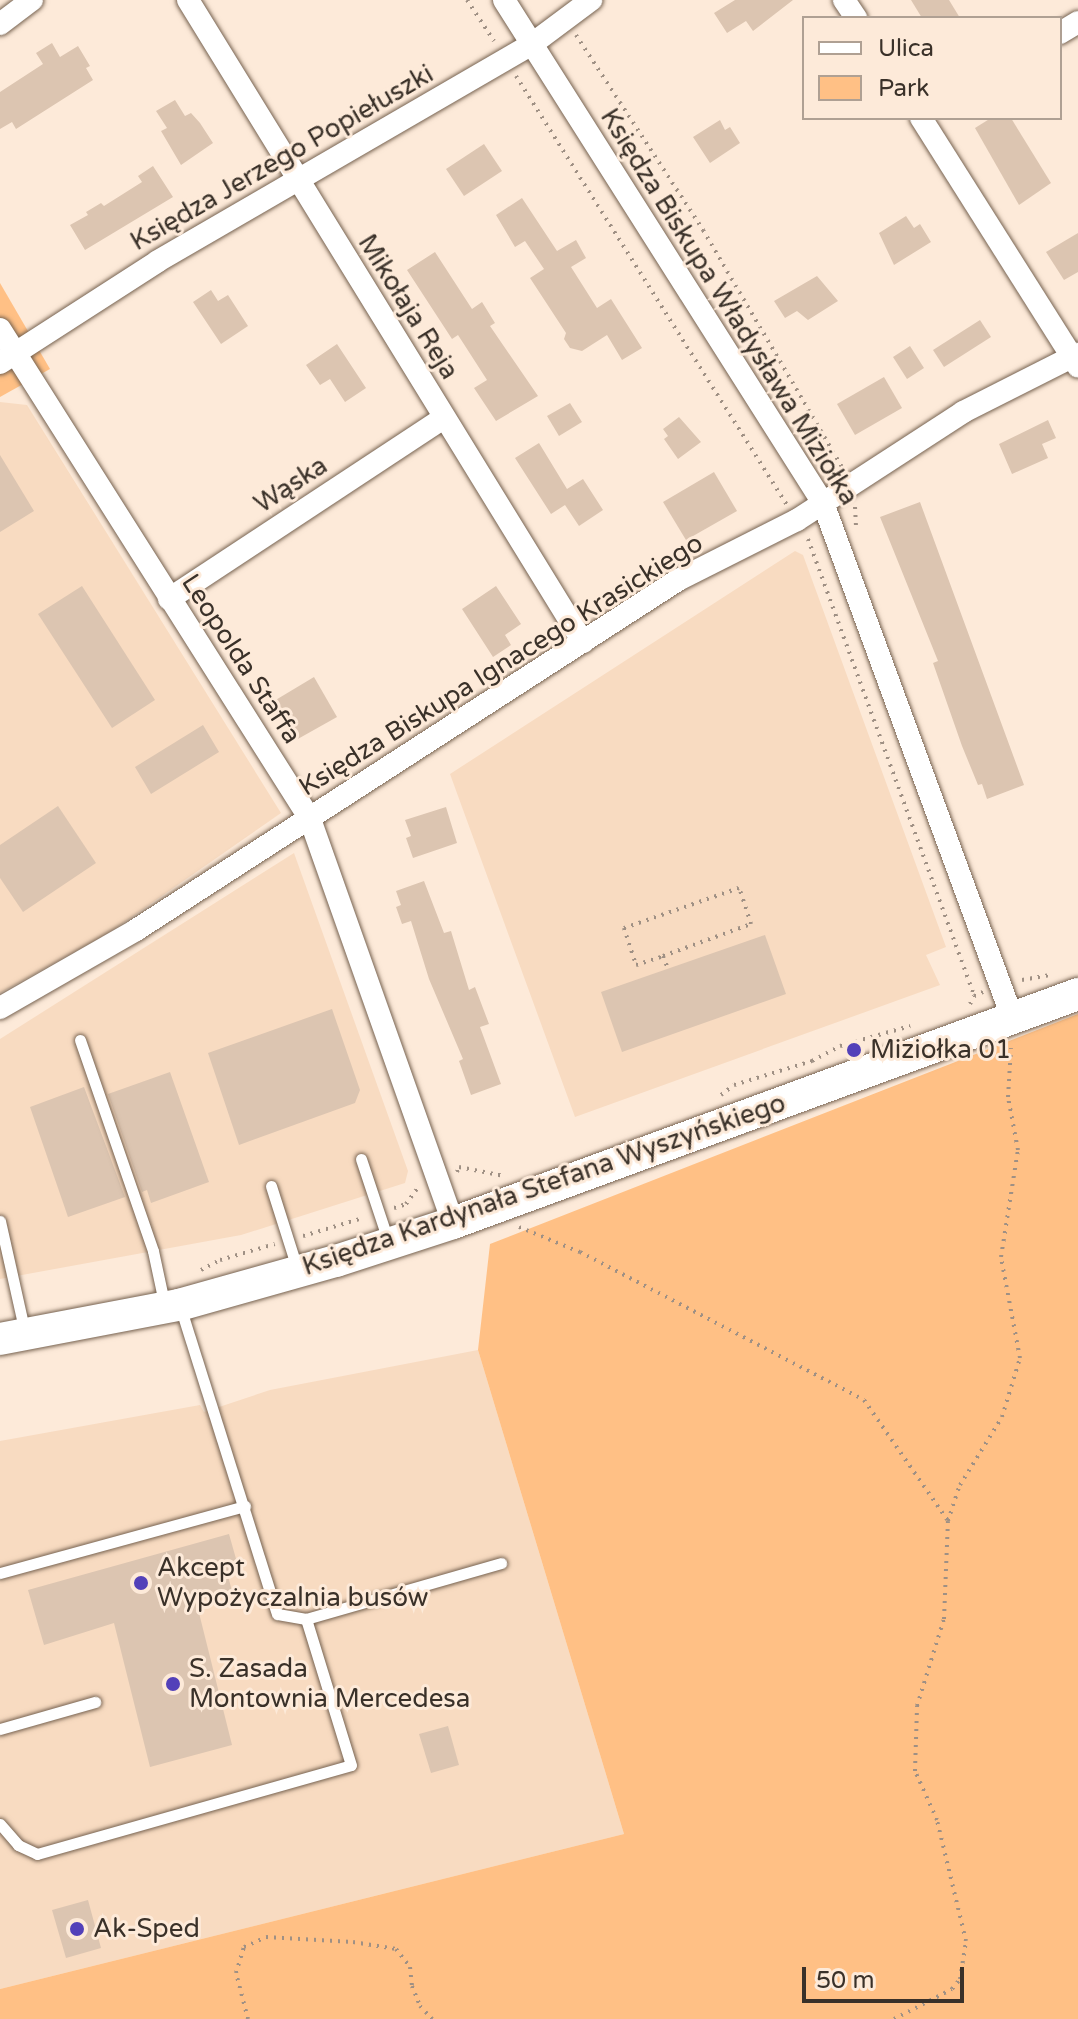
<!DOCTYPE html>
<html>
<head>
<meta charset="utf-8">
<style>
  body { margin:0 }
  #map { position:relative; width:1078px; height:2019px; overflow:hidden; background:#fdead9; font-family:"Varela Round",sans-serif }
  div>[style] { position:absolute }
  .built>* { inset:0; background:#f8dbc1 }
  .green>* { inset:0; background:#ffc085 }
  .building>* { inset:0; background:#dcc5b1 }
  .path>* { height:4px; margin-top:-2px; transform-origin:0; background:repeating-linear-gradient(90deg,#9f9084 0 2px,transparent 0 8px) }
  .roads { filter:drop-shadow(0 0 2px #766250) drop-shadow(0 0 2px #766250) }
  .lane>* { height:11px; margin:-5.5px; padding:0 5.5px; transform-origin:5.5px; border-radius:5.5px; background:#fff }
  .street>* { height:22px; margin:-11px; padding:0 11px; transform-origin:11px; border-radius:11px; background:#fff }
  .secondary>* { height:32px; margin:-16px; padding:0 16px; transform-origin:16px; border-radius:16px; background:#fff }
  .dots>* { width:22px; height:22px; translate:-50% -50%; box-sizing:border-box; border:4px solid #fdead9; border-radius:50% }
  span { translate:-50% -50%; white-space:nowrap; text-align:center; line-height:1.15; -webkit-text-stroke:6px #fdead9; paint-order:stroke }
  .street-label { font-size:26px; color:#3a3129 }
  .poi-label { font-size:26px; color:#3a3129 }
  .left { translate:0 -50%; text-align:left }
  .legend { position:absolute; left:802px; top:16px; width:260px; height:104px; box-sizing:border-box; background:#fdead9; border:2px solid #afa093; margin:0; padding:10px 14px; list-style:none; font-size:24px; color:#3a3129 }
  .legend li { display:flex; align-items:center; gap:16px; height:40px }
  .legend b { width:40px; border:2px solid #afa093 }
  .scale { position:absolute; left:802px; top:1967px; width:162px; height:36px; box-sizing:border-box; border:4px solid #3a3129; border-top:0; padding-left:10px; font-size:24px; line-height:28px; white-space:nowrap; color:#3a3129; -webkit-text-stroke:6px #fdead9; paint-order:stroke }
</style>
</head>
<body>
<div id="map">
  <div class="built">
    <i style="clip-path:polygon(0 402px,27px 405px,281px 813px,110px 932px,0 993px)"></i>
    <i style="clip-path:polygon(795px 551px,803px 555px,946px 947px,926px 955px,940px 985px,575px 1117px,450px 774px)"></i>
    <i style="clip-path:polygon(294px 853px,408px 1171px,405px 1183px,241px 1235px,0 1279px,0 1039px)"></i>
    <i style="clip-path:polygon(478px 1350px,624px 1834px,0 1989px,0 1441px,200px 1405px,204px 1412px,270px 1390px)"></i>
  </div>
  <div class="green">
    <i style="clip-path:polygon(0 283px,50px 369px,0 397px)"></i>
    <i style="clip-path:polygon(1078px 1014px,1078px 2019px,0 2019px,0 1989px,624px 1834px,478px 1350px,490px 1244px)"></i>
  </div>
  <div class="building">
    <i style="clip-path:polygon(735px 0,793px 0,753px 31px,746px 21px,727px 33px,714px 13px)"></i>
    <i style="clip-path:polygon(911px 0,949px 0,960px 18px,922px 18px)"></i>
    <i style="clip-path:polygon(52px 43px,60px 57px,78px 46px,90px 66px,86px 68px,93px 80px,16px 129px,12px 122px,0 129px,0 92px,43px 64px,36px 53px)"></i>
    <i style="clip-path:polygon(175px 100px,185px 116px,191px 113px,200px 123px,213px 143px,181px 165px,161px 131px,167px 128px,156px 111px)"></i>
    <i style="clip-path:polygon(991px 118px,1011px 118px,1051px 183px,1019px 205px,975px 128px)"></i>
    <i style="clip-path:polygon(720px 120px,725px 130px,730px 127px,740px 143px,710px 163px,693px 137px)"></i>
    <i style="clip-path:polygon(484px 144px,502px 171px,464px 196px,446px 169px)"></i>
    <i style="clip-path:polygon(153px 166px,173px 197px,85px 250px,70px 225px,88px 215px,86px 212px,101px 203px,104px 206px,142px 182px,138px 176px)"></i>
    <i style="clip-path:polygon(522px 198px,557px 251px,576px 240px,586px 258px,571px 267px,597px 308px,611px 299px,642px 348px,622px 360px,607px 335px,582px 351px,570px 348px,564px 339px,566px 333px,530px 278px,544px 269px,525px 241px,515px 247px,496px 215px)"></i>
    <i style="clip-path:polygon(906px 216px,914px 228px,920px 224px,931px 242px,894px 265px,879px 233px)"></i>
    <i style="clip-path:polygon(1078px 233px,1078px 272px,1064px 280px,1046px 252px)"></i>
    <i style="clip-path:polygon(435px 252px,472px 309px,482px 302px,495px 323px,490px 326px,538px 396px,496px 421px,474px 388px,487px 380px,458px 335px,452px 339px,407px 270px)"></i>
    <i style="clip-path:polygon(817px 276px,838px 301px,808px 320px,797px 311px,785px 318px,774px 301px)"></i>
    <i style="clip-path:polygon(211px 290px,218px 301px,228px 295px,248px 326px,221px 344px,193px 302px)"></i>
    <i style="clip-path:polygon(980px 320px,991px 337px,944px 367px,933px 350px)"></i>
    <i style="clip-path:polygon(337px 344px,366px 388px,345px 402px,330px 379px,320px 385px,306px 365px)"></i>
    <i style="clip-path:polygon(910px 346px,924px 368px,907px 379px,893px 357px)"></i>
    <i style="clip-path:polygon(884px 377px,902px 408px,855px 435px,837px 404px)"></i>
    <i style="clip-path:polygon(570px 403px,582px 422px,559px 436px,547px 416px)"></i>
    <i style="clip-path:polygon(679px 417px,701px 442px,678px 459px,664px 439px,668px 436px,663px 429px)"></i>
    <i style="clip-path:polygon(1048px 420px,1056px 438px,1042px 444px,1048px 458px,1012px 474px,999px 444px)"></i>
    <i style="clip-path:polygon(539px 443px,567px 489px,583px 479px,603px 510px,579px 526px,565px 505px,551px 514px,515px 458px)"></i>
    <i style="clip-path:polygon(0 455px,34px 511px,0 532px)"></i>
    <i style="clip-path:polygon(714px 472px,737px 511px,686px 540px,663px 502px)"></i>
    <i style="clip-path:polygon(920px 502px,1024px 785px,987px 799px,982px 784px,978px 785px,962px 746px,933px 663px,938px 661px,880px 517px)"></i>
    <i style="clip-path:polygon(82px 586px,155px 700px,112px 728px,38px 614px)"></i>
    <i style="clip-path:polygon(496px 586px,521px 624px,505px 635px,511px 645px,493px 657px,462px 609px)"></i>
    <i style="clip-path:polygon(314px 677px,337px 717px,296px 740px,274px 701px)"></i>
    <i style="clip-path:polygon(203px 725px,219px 752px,151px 794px,135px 767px)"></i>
    <i style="clip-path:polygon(58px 806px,96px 863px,23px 912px,0 878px,0 845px)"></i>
    <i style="clip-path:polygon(446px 807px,457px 843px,413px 858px,406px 838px,411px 836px,405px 820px)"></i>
    <i style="clip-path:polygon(424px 881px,444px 933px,451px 931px,469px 990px,475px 987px,489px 1024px,480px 1027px,501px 1084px,471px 1095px,459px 1061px,463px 1059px,429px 979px,411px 921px,402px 924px,396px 907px,401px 905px,396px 891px)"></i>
    <i style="clip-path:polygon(765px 935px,786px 994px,622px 1052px,601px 992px)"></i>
    <i style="clip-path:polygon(332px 1009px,360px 1090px,355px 1103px,239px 1145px,208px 1053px)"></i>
    <i style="clip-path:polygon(170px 1072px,209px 1182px,151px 1203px,147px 1190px,142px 1192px,108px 1094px)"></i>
    <i style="clip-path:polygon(84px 1087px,125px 1197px,68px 1217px,30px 1107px)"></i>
    <i style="clip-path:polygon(229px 1534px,240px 1573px,228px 1576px,232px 1591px,196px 1601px,232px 1745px,150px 1767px,114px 1623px,44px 1645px,28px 1590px)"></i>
    <i style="clip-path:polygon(448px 1726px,459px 1765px,431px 1773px,419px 1734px)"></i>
    <i style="clip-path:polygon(88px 1900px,101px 1948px,66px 1958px,52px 1910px)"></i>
  </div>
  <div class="path">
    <i style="left:467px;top:0;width:49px;rotate:56.6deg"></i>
    <i style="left:576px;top:35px;width:233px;rotate:56.9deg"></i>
    <i style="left:703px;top:230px;width:275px;rotate:59.6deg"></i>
    <i style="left:516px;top:76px;width:507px;rotate:57.72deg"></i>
    <i style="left:855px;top:507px;width:19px;rotate:87deg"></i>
    <i style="left:808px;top:539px;width:486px;rotate:70deg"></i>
    <i style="left:663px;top:956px;width:94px;rotate:-20deg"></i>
    <i style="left:751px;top:924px;width:38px;rotate:-108deg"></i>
    <i style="left:739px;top:888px;width:122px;rotate:160.8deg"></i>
    <i style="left:624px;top:928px;width:39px;rotate:72deg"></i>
    <i style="left:636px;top:965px;width:28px;rotate:-18deg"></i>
    <i style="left:663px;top:956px;width:14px;rotate:69deg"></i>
    <i style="left:1022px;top:980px;width:27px;rotate:-10deg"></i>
    <i style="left:970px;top:1004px;width:9px;rotate:-63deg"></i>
    <i style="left:974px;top:996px;width:10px;rotate:-24deg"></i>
    <i style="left:721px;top:1095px;width:16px;rotate:-38deg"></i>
    <i style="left:734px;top:1085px;width:82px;rotate:-17.1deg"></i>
    <i style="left:812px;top:1061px;width:32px;rotate:-28deg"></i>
    <i style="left:840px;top:1046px;width:73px;rotate:-15.9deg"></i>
    <i style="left:457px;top:1172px;width:5px;rotate:-68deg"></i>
    <i style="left:459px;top:1167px;width:46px;rotate:11.3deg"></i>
    <i style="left:394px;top:1208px;width:13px;rotate:-18deg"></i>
    <i style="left:406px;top:1204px;width:19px;rotate:-54deg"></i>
    <i style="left:519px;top:1227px;width:66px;rotate:22.3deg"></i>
    <i style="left:580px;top:1252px;width:320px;rotate:27.5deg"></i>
    <i style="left:864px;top:1400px;width:147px;rotate:55.2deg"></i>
    <i style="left:303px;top:1236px;width:63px;rotate:-16.7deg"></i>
    <i style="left:201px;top:1270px;width:21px;rotate:-28deg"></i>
    <i style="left:220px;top:1260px;width:57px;rotate:-16.2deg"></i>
    <i style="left:248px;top:2019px;width:48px;rotate:-104.6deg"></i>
    <i style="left:236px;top:1973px;width:27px;rotate:-73deg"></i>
    <i style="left:244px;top:1947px;width:24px;rotate:-24deg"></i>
    <i style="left:266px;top:1937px;width:87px;rotate:3.3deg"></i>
    <i style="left:353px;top:1942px;width:44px;rotate:9.2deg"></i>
    <i style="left:396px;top:1949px;width:23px;rotate:52deg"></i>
    <i style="left:410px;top:1967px;width:19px;rotate:84deg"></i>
    <i style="left:412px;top:1986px;width:22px;rotate:68deg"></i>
    <i style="left:420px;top:2006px;width:18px;rotate:47deg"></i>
    <i style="left:894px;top:2019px;width:65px;rotate:-27.3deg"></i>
    <i style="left:952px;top:1989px;width:13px;rotate:-51deg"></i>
    <i style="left:960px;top:1979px;width:38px;rotate:-81deg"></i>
    <i style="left:966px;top:1941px;width:124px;rotate:-103.5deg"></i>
    <i style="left:937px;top:1820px;width:54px;rotate:-114.2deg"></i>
    <i style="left:915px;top:1771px;width:65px;rotate:-88.2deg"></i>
    <i style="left:917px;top:1706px;width:91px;rotate:-72.8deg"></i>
    <i style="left:944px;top:1619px;width:98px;rotate:-87.7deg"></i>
    <i style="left:948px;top:1521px;width:38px;rotate:-72deg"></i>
    <i style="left:960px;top:1485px;width:80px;rotate:-58.3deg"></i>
    <i style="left:1002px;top:1417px;width:62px;rotate:-73deg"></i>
    <i style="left:1020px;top:1358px;width:103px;rotate:-100.7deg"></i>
    <i style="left:1001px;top:1257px;width:108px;rotate:-81deg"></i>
    <i style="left:1018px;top:1150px;width:54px;rotate:-100.7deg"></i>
    <i style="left:1008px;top:1097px;width:49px;rotate:-86.5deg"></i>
  </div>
  <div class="roads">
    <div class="lane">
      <i style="left:80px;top:1040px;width:223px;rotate:70.9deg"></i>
      <i style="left:153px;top:1251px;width:57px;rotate:77.9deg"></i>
      <i style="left:361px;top:1159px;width:85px;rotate:71.6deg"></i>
      <i style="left:271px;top:1186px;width:86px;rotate:72.4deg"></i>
      <i style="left:0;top:1221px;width:115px;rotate:77.4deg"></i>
      <i style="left:0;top:1573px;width:254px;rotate:-15.3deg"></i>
      <i style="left:306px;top:1619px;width:203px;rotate:-16deg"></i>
      <i style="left:0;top:1729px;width:99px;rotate:-15.9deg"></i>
      <i style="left:0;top:1824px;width:28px;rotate:49deg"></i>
      <i style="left:18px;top:1845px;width:21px;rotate:25deg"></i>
      <i style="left:37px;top:1854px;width:326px;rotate:-15.8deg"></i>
      <i style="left:351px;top:1765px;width:153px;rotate:-107.1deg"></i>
      <i style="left:306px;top:1619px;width:29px;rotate:-170deg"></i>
      <i style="left:277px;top:1614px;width:323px;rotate:-107.5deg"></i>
    </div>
    <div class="street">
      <i style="left:188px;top:0;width:754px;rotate:58.4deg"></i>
      <i style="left:504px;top:0;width:596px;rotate:57.62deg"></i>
      <i style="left:823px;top:503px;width:548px;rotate:69.81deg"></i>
      <i style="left:844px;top:0;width:22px;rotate:56deg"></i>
      <i style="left:0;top:24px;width:40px;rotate:-37deg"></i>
      <i style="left:1060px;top:33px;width:21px;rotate:-31deg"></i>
      <i style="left:921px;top:118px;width:294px;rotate:57.7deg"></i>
      <i style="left:0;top:329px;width:580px;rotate:57.68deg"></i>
      <i style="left:310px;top:819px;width:429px;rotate:70.5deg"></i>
      <i style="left:0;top:363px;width:188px;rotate:-32.8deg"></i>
      <i style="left:158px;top:261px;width:432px;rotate:-30.1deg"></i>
      <i style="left:532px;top:44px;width:74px;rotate:-36.7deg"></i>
      <i style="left:169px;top:599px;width:329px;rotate:-33.4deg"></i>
      <i style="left:0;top:1008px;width:157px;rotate:-29.8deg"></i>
      <i style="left:136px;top:930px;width:645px;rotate:-32.85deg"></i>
      <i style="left:678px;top:580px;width:133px;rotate:-26.8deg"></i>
      <i style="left:797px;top:520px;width:198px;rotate:-33deg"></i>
      <i style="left:963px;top:412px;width:129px;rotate:-26.8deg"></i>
    </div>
    <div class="secondary">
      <i style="left:0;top:1339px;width:182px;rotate:-10.8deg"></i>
      <i style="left:179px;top:1305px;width:163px;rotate:-15.7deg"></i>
      <i style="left:336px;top:1261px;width:123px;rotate:-18deg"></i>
      <i style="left:453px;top:1223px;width:666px;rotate:-20.12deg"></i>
    </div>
  </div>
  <div class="dots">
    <i style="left:854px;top:1050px;background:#5341b9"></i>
    <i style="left:141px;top:1583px;background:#5341b9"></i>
    <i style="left:173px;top:1684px;background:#5341b9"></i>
    <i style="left:77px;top:1929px;background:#5341b9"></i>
  </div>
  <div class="street-label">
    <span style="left:282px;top:158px;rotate:-30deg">Księdza Jerzego Popiełuszki</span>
    <span style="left:408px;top:307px;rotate:58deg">Mikołaja Reja</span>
    <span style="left:729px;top:307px;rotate:58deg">Księdza Biskupa Władysława Miziołka</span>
    <span style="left:291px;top:485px;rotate:-33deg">Wąska</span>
    <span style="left:241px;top:659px;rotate:57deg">Leopolda Staffa</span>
    <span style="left:501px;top:665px;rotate:-32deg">Księdza Biskupa Ignacego Krasickiego</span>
    <span style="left:544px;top:1185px;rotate:-19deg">Księdza Kardynała Stefana Wyszyńskiego</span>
  </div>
  <div class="poi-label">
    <span class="left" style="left:870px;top:1050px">Miziołka 01</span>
    <span class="left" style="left:157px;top:1583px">Akcept<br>Wypożyczalnia busów</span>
    <span class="left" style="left:189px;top:1684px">S. Zasada<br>Montownia Mercedesa</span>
    <span class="left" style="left:93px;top:1929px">Ak-Sped</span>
  </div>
  <ul class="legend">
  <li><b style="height:10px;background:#fff"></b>Ulica</li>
  <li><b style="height:22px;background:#ffc085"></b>Park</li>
  </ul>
  <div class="scale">50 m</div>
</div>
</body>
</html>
